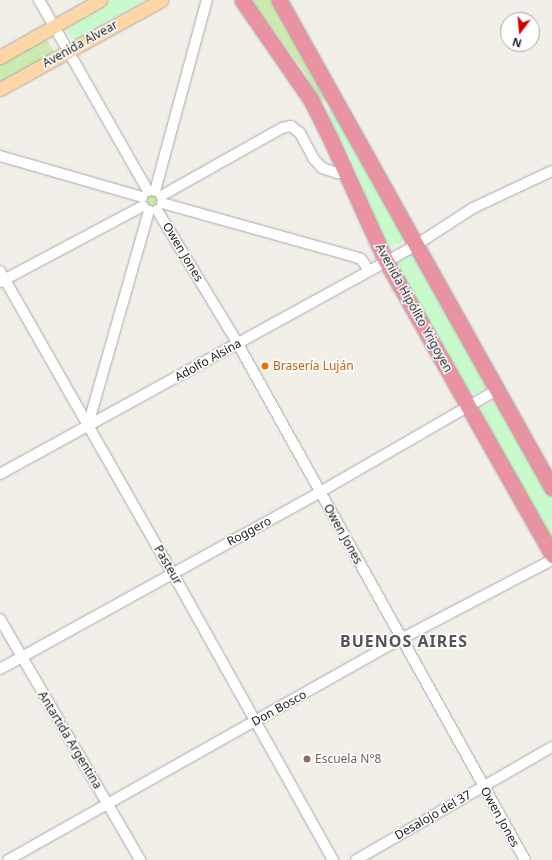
<!DOCTYPE html>
<html>
<head>
<meta charset="utf-8">
<style>
  body { margin:0 }
  #map { position:relative; width:552px; height:860px; overflow:hidden; background:#f2efe9; font-family:"Noto Sans",sans-serif }
  div>[style] { position:absolute }
  .grass>* { inset:0; background:#cdebb0 }
  .round { border-radius:50% }
  .park>* { inset:0; background:#c8facc }
  .roads { filter:drop-shadow(0 0 1px #a9a9a9) drop-shadow(0 0 1px #a9a9a9) }
  .minor>* { height:10px; margin:-5px; padding:0 5px; transform-origin:5px; border-radius:5px; background:#fff }
  .major>* { height:13px; margin:-6.5px; padding:0 6.5px; transform-origin:6.5px; border-radius:6.5px; background:#fcd6a4 }
  .highway>* { height:15px; margin:-7.5px; padding:0 7.5px; transform-origin:7.5px; border-radius:7.5px; background:#e892a2 }
  .dots>* { width:11px; height:11px; translate:-50% -50%; box-sizing:border-box; border:2px solid #fff; border-radius:50% }
  span { translate:-50% -50%; white-space:nowrap; text-align:center; line-height:1.15; -webkit-text-stroke:3px #fff; paint-order:stroke }
  .street-label { font-size:12px; color:#222 }
  .food-label { font-size:12px; color:#c56008 }
  .left { translate:0 -50%; text-align:left }
  .education-label { font-size:12px; color:#785e54 }
  .district-label { font-size:16px; color:#555; font-weight:700; letter-spacing:1px }
  .north { position:absolute; left:500px; top:12px; width:40px; height:40px; box-sizing:border-box; background:#fff; border:1px solid #a7a7a7; border-radius:50%; rotate:196deg; font-size:11px; font-weight:700; line-height:16px; text-align:center; color:#222 }
  .north::after { content:''; display:block; margin:auto; width:14px; height:18px; background:#d40000; clip-path:polygon(50% 0,100% 100%,50% 72%,0 100%) }
</style>
</head>
<body>
<div id="map">
  <div class="grass">
    <i style="clip-path:polygon(252px 0,271px 0,325px 95px,326px 99px,323px 101px,319px 98px,303px 70px)"></i>
    <i style="clip-path:polygon(46px 38px,54px 52px,0 83px,0 64px)"></i>
    <i class="round" style="left:146.5px;top:194.5px;width:11px;height:11px"></i>
  </div>
  <div class="park">
    <i style="clip-path:polygon(111px 0,144px 0,73px 41px,65px 26px)"></i>
    <i style="clip-path:polygon(330px 110px,335px 111px,405px 236px,401px 243px,391px 246px,386px 243px,351px 159px,328px 114px)"></i>
    <i style="clip-path:polygon(411px 254px,417px 256px,487px 380px,486px 387px,474px 394px,468px 390px,397px 266px,399px 260px)"></i>
    <i style="clip-path:polygon(493px 401px,499px 404px,552px 495px,552px 537px,549px 535px,480px 412px,482px 407px)"></i>
  </div>
  <div class="roads">
    <div class="minor">
      <i style="left:39px;top:0;width:220px;rotate:60.3deg"></i>
      <i style="left:0;top:156px;width:148px;rotate:16.1deg"></i>
      <i style="left:155px;top:191px;width:198px;rotate:-74.8deg"></i>
      <i style="left:161px;top:196px;width:139px;rotate:-29.3deg"></i>
      <i style="left:282px;top:128px;width:9px;rotate:-13deg"></i>
      <i style="left:291px;top:126px;width:11px;rotate:38deg"></i>
      <i style="left:300px;top:133px;width:30px;rotate:62deg"></i>
      <i style="left:314px;top:159px;width:12px;rotate:48deg"></i>
      <i style="left:322px;top:168px;width:16px;rotate:18deg"></i>
      <i style="left:337px;top:173px;width:9px"></i>
      <i style="left:162px;top:203px;width:200px;rotate:15.6deg"></i>
      <i style="left:355px;top:257px;width:6px;rotate:18deg"></i>
      <i style="left:361px;top:259px;width:14px;rotate:54deg"></i>
      <i style="left:157px;top:210px;width:157px;rotate:58.8deg"></i>
      <i style="left:238px;top:344px;width:590px;rotate:60.92deg"></i>
      <i style="left:0;top:271px;width:347px;rotate:60.3deg"></i>
      <i style="left:172px;top:572px;width:330px;rotate:60.8deg"></i>
      <i style="left:0;top:282px;width:162px;rotate:-28deg"></i>
      <i style="left:88px;top:425px;width:223px;rotate:-74.1deg"></i>
      <i style="left:0;top:474px;width:475px;rotate:-28.8deg"></i>
      <i style="left:416px;top:245px;width:68px;rotate:-33deg"></i>
      <i style="left:473px;top:208px;width:87px;rotate:-25.1deg"></i>
      <i style="left:0;top:619px;width:279px;rotate:59.8deg"></i>
      <i style="left:0;top:669px;width:366px;rotate:-28.9deg"></i>
      <i style="left:320px;top:492px;width:204px;rotate:-30deg"></i>
      <i style="left:8px;top:860px;width:451px;rotate:-29.4deg"></i>
      <i style="left:401px;top:639px;width:170px;rotate:-27.6deg"></i>
      <i style="left:356px;top:860px;width:226px;rotate:-30deg"></i>
    </div>
    <div class="major">
      <i style="left:0;top:57px;width:115px;rotate:-29.7deg"></i>
      <i style="left:0;top:89px;width:184px;rotate:-28.9deg"></i>
    </div>
    <div class="highway">
      <i style="left:242px;top:0;width:121px;rotate:55.4deg"></i>
      <i style="left:311px;top:100px;width:45px;rotate:63.4deg"></i>
      <i style="left:331px;top:140px;width:133px;rotate:65.6deg"></i>
      <i style="left:386px;top:261px;width:338px;rotate:60.5deg"></i>
      <i style="left:279px;top:0;width:559px;rotate:60.78deg"></i>
    </div>
  </div>
  <div class="dots">
    <i style="left:265px;top:366px;background:#e8710a"></i>
    <i style="left:307px;top:759px;background:#8d6e63"></i>
  </div>
  <div class="street-label">
    <span style="left:80px;top:44px;rotate:-29deg">Avenida Alvear</span>
    <span style="left:183px;top:252px;rotate:59deg">Owen Jones</span>
    <span style="left:414px;top:308px;rotate:61deg">Avenida Hipólito Yrigoyen</span>
    <span style="left:208px;top:360px;rotate:-29deg">Adolfo Alsina</span>
    <span style="left:249px;top:531px;rotate:-28deg">Roggero</span>
    <span style="left:343px;top:534px;rotate:61deg">Owen Jones</span>
    <span style="left:168px;top:565px;rotate:60deg">Pasteur</span>
    <span style="left:279px;top:708px;rotate:-29deg">Don Bosco</span>
    <span style="left:70px;top:740px;rotate:59deg">Antartida Argentina</span>
    <span style="left:433px;top:815px;rotate:-30deg">Desalojo del 37</span>
    <span style="left:500px;top:817px;rotate:61deg">Owen Jones</span>
  </div>
  <div class="food-label">
    <span class="left" style="left:273px;top:366px">Brasería Luján</span>
  </div>
  <div class="education-label">
    <span class="left" style="left:315px;top:759px">Escuela N°8</span>
  </div>
  <div class="district-label">
    <span style="left:404px;top:641px">BUENOS AIRES</span>
  </div>
  <div class="north">N</div>
</div>
</body>
</html>
